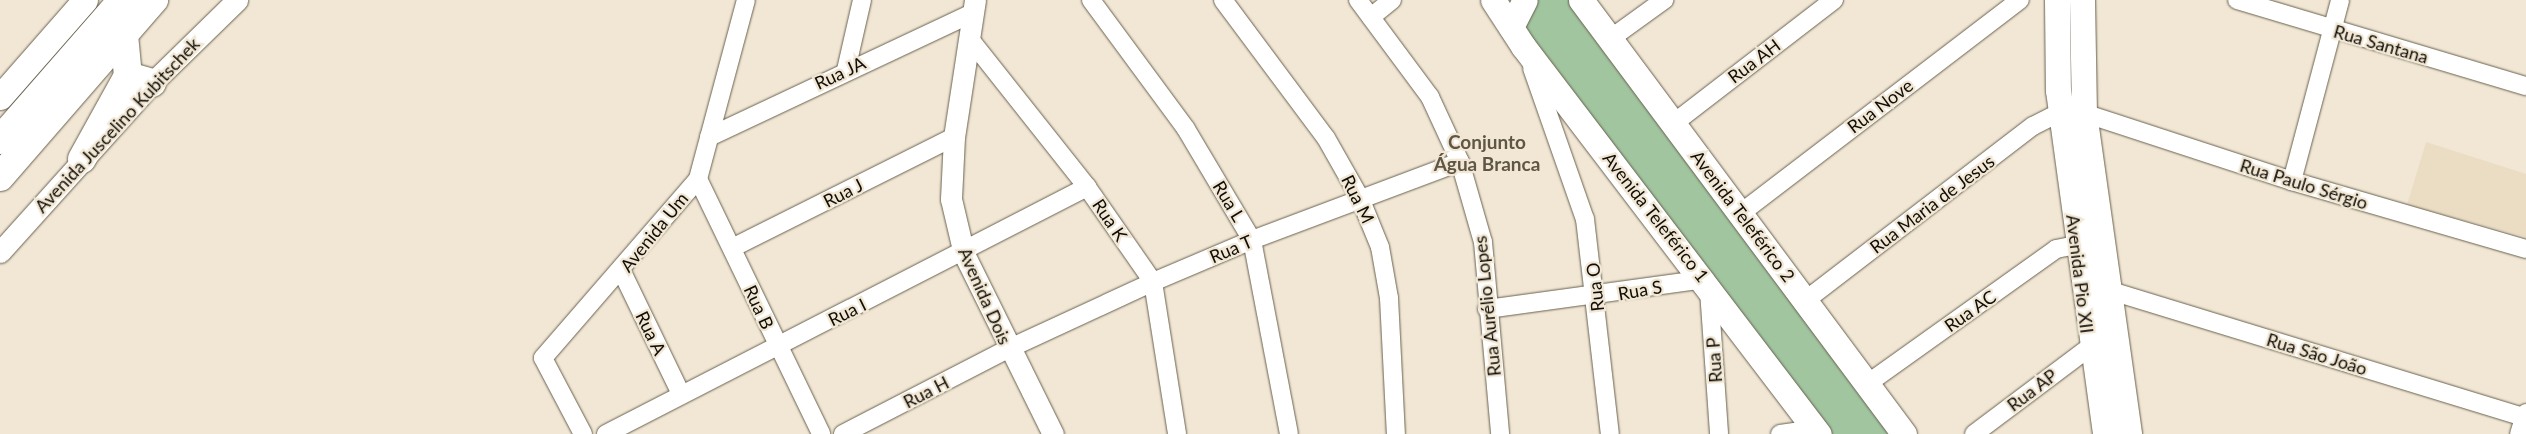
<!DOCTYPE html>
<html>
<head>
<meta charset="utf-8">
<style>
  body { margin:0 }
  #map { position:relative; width:2526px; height:434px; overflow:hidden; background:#f1e7d4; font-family:Lato,sans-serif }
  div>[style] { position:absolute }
  .built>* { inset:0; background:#ebddc3 }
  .green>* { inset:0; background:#a0c59f }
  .roads { filter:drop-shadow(0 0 1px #69604f) drop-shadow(0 0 1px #69604f) }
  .minor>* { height:18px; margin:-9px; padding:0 9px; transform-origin:9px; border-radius:9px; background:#fff }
  .tertiary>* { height:21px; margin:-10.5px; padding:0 10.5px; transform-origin:10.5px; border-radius:10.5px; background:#fff }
  .secondary>* { height:25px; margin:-12.5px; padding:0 12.5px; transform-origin:12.5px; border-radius:12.5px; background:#fff }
  .trunk>* { height:28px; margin:-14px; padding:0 14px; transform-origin:14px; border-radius:14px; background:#fff }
  span { translate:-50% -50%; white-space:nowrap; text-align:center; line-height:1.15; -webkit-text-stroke:4.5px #f1e7d4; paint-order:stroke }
  .street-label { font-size:18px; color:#100d07 }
  .neighbourhood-label { font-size:19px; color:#5f5646; font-weight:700 }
</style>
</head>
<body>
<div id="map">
  <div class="built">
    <i style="clip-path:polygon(2426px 142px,2526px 174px,2526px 237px,2407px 205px)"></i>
  </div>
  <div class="green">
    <i style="clip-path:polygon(1536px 0,1569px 0,1894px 434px,1824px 434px,1522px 29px)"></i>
  </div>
  <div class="roads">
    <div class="minor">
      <i style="left:1091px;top:0;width:160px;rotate:53.6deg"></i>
      <i style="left:1186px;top:129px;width:129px;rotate:59.3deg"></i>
      <i style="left:1252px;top:240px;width:197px;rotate:79.2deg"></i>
      <i style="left:1223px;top:0;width:172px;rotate:53.3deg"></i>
      <i style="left:1326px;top:138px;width:69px;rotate:60.5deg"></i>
      <i style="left:1360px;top:198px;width:53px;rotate:67.8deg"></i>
      <i style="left:1380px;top:247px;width:52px;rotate:80deg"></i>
      <i style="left:1389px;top:298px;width:136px;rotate:87.1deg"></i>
      <i style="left:1358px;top:0;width:121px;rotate:53.4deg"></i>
      <i style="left:1430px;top:97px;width:72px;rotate:65.2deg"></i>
      <i style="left:1460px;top:162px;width:83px;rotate:74deg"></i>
      <i style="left:1483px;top:242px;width:193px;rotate:84.9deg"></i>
      <i style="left:2237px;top:0;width:302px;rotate:16.6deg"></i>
      <i style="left:1371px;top:17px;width:27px;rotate:-39deg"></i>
      <i style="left:969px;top:38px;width:190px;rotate:51.6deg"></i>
      <i style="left:1087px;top:187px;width:116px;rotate:55.2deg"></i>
      <i style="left:1153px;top:282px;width:154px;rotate:81deg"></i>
      <i style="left:1610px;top:39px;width:67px;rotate:-35.8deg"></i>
      <i style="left:1532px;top:68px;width:160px;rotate:70.7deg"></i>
      <i style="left:1585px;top:219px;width:216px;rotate:83.4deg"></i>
      <i style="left:846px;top:70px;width:72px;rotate:-77.1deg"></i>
      <i style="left:1674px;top:123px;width:202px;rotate:-37.6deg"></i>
      <i style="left:709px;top:137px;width:291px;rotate:-25.2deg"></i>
      <i style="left:698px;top:179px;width:283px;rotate:64.2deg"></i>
      <i style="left:2292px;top:181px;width:187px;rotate:-75.1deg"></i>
      <i style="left:1741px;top:213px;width:351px;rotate:-37.4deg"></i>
      <i style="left:732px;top:248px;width:248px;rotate:-26.6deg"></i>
      <i style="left:622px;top:272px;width:136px;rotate:64.2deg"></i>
      <i style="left:1709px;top:290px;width:144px;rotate:86deg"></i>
      <i style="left:2108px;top:290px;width:437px;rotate:17deg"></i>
      <i style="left:1806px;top:300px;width:286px;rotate:-37.5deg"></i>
      <i style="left:2033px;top:126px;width:31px;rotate:-27deg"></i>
      <i style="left:2061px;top:112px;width:23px;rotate:2deg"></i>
      <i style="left:2084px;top:113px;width:219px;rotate:18.1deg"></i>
      <i style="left:2292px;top:181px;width:244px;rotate:16.2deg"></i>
      <i style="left:1487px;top:309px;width:220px;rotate:-7.8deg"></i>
      <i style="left:1867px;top:384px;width:232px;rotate:-35.5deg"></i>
      <i style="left:2056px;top:249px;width:20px;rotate:-11deg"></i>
      <i style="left:583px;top:434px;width:86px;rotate:-117.8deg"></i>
      <i style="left:543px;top:358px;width:237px;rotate:-49.1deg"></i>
      <i style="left:698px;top:179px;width:185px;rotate:-75deg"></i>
      <i style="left:606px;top:434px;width:541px;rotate:-27.18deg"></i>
      <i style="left:843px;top:434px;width:186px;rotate:-27.3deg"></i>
      <i style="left:1008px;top:349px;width:160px;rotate:-24.8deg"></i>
      <i style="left:1153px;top:282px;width:108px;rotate:-23deg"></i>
      <i style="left:1252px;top:240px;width:222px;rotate:-20.6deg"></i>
      <i style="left:1780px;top:434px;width:36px;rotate:-8deg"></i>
      <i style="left:1974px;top:434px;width:145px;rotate:-36.9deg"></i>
    </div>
    <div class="tertiary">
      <i style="left:975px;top:0;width:139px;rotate:98.7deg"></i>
      <i style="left:954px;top:137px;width:62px;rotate:92.8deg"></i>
      <i style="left:951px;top:199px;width:57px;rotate:76.7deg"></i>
      <i style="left:964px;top:254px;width:201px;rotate:63.7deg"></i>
      <i style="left:0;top:252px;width:227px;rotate:-48deg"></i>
      <i style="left:152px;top:83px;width:119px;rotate:-44.3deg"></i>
      <i style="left:2520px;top:434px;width:21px;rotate:-73deg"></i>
    </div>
    <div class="secondary">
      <i style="left:1493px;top:0;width:55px;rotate:56.9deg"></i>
      <i style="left:1523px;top:46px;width:488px;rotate:52.7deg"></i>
      <i style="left:1581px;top:0;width:541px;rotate:53.34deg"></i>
      <i style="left:2057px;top:0;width:90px;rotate:89.4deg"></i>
      <i style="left:2058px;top:90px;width:347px;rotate:82.2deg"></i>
      <i style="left:2082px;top:0;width:113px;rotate:89deg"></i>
      <i style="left:2084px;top:113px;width:324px;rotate:82deg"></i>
      <i style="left:1511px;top:27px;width:30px;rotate:-63deg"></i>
      <i style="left:0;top:97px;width:129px;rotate:-48.8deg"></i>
    </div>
    <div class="trunk">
      <i style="left:128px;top:76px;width:25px;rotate:16deg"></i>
      <i style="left:0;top:140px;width:186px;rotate:-48.9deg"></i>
      <i style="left:82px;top:159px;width:95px;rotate:-61deg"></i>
      <i style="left:128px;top:76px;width:41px;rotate:-95.6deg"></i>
      <i style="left:0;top:177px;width:235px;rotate:-49deg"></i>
    </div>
  </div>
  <div class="street-label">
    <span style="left:2381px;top:44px;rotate:16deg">Rua Santana</span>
    <span style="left:1754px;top:61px;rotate:-37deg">Rua AH</span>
    <span style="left:840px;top:73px;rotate:-25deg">Rua JA</span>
    <span style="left:1880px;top:106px;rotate:-37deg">Rua Nove</span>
    <span style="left:117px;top:125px;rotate:-47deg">Avenida Juscelino Kubitschek</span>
    <span style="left:2304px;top:184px;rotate:17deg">Rua Paulo Sérgio</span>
    <span style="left:843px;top:193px;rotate:-27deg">Rua J</span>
    <span style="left:1358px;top:199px;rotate:64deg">Rua M</span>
    <span style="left:1229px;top:201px;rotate:59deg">Rua L</span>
    <span style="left:1932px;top:204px;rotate:-37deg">Rua Maria de Jesus</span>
    <span style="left:1743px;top:216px;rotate:53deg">Avenida Teleférico 2</span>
    <span style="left:1656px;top:217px;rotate:52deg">Avenida Teleférico 1</span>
    <span style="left:1110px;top:220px;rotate:56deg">Rua K</span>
    <span style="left:654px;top:232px;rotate:-51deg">Avenida Um</span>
    <span style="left:1231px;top:249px;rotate:-23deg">Rua T</span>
    <span style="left:2080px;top:274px;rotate:83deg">Avenida Pio XII</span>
    <span style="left:1595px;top:287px;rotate:-96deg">Rua O</span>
    <span style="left:1640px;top:290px;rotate:-10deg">Rua S</span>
    <span style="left:985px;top:296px;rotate:66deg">Avenida Dois</span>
    <span style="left:1487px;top:306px;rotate:-96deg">Rua Aurélio Lopes</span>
    <span style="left:759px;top:307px;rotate:65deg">Rua B</span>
    <span style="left:1970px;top:311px;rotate:-35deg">Rua AC</span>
    <span style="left:847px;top:312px;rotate:-26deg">Rua I</span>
    <span style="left:651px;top:333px;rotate:64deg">Rua A</span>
    <span style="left:2317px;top:354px;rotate:17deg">Rua São João</span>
    <span style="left:1714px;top:360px;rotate:-94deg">Rua P</span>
    <span style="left:2032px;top:390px;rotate:-37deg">Rua AP</span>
    <span style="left:926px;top:392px;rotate:-27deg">Rua H</span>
  </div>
  <div class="neighbourhood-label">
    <span style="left:1487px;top:153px">Conjunto<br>Água Branca</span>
  </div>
</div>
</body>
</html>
